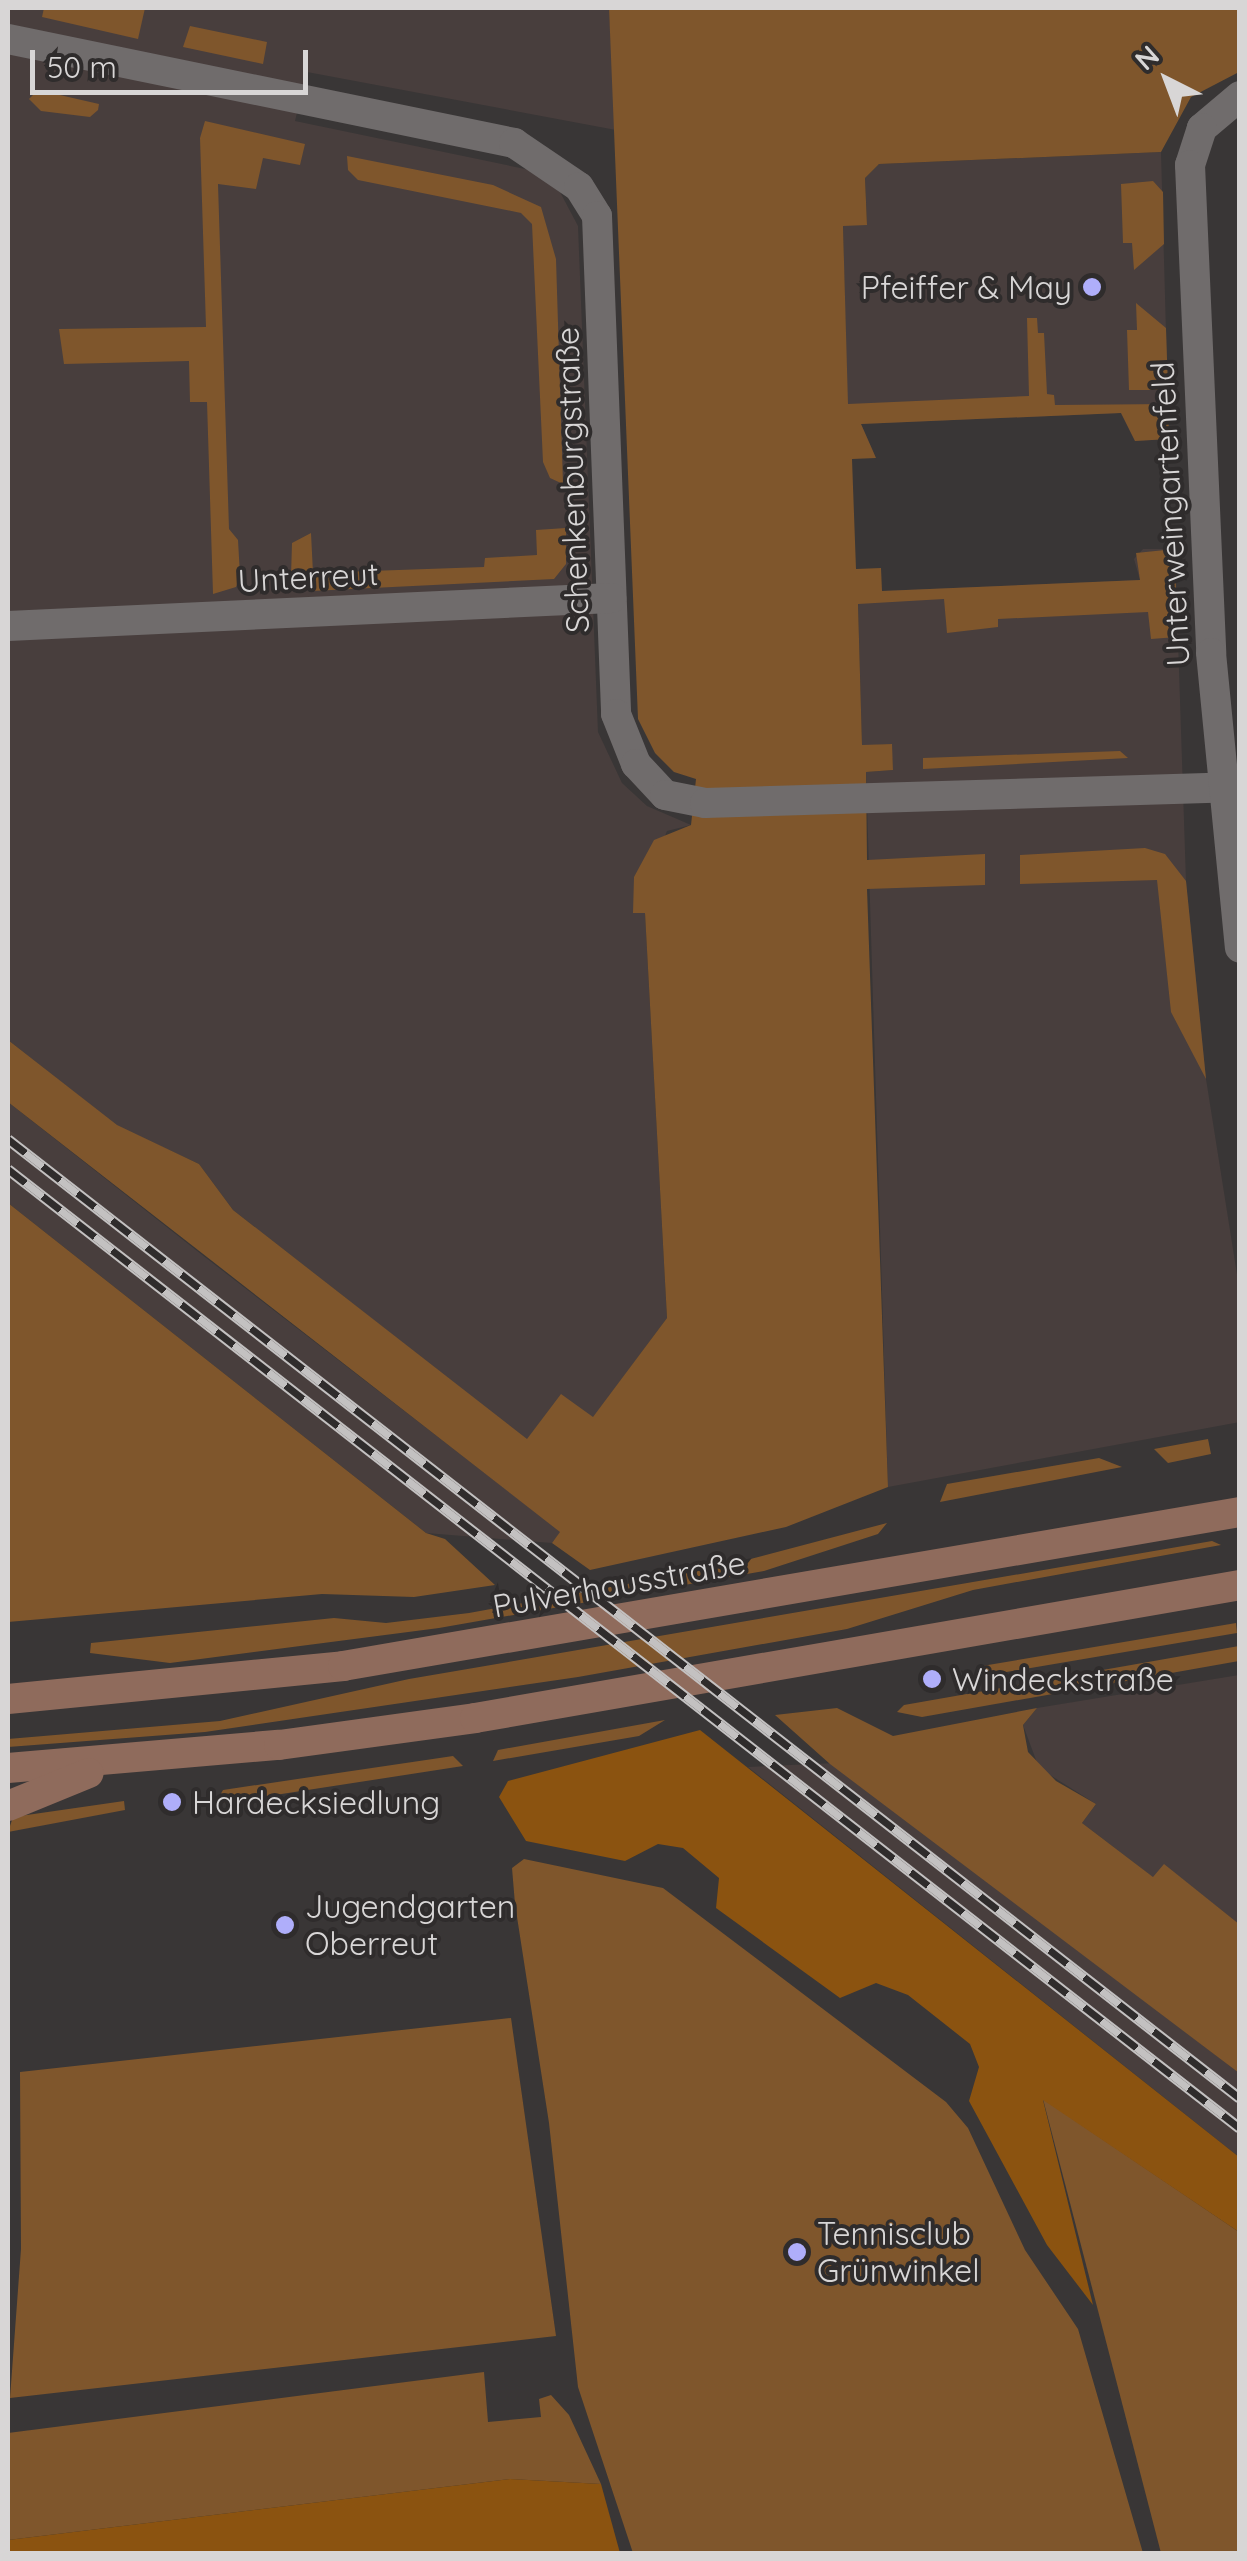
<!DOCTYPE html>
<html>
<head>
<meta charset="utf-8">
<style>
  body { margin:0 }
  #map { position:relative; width:1247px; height:2561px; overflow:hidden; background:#393636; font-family:Quicksand,sans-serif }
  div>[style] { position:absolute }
  .built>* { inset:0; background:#483e3d }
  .green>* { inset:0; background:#7f562c }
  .forest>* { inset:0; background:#8b5310 }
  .minor>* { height:30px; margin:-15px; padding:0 15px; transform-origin:15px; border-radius:15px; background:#706c6c }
  .secondary>* { height:30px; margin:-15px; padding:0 15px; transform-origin:15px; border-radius:15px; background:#8f6b5c }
  .rail>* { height:11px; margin-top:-5.5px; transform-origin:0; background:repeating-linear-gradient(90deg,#2f2c2c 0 22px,#c3c1c1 0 44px); box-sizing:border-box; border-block:2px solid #c3c1c1 }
  .dots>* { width:28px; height:28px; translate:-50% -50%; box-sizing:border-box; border:5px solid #2f2c2c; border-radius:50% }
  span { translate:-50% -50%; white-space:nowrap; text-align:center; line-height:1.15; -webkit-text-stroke:8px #2f2c2c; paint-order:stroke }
  .poi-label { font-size:32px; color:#d8d6d6 }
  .right { translate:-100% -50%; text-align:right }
  .left { translate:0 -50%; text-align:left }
  .street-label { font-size:32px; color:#d8d6d6 }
  .frame { position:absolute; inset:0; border:10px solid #d8d6d6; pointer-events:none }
  .north { position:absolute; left:1117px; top:30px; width:100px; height:100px; -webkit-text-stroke:8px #2f2c2c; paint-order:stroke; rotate:318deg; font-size:28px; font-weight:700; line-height:40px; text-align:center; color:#d8d6d6 }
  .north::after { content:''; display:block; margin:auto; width:35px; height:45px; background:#d8d6d6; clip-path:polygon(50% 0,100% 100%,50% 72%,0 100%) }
  .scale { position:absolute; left:30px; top:50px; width:278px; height:45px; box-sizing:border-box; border:5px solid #d8d6d6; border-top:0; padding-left:12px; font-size:30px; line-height:35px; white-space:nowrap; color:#d8d6d6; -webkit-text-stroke:8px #2f2c2c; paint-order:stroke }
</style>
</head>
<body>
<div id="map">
  <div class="built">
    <i style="clip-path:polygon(8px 8px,609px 8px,616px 130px,307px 72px,295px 121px,530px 170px,560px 192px,578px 226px,598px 732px,622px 783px,647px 806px,691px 825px,667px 831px,634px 913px,645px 912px,667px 1318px,593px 1418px,527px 1440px,233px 1210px,199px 1164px,117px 1126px,8px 1040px)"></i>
    <i style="clip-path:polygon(1161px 152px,1169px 439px,1135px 441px,1121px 413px,861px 424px,876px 458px,847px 404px,843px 225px,867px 224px,865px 178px,879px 164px)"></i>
    <i style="clip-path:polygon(1143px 549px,1175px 549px,1186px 881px,1206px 1079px,1239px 1287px,1240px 1422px,888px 1487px,866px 772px,893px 770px,891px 744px,862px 746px,858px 603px,881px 591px,1140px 580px,1134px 559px)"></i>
    <i style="clip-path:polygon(8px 1102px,201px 1254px,561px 1532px,552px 1543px,426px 1533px,8px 1203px)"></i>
    <i style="clip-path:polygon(1239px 1675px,1239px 1924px,1164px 1865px,1154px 1878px,1082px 1823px,1096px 1804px,1039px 1768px,1023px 1725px,1037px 1708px)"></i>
    <i style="clip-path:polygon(836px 1763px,1239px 2073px,1239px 2157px,748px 1767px)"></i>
  </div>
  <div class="green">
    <i style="clip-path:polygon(44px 8px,145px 8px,138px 39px,42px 17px)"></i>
    <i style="clip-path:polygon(609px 8px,1239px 8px,1239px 72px,1191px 97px,1161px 152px,879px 164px,865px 178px,867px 225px,843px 226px,848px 404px,1029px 396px,1027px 318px,1037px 318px,1038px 333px,1044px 333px,1047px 394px,1054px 395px,1055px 405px,1168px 404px,1169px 439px,1135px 441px,1121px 413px,861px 424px,876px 458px,852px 459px,856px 569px,881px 568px,882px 591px,1140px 580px,1136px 553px,1175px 549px,1177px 637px,1151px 639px,1148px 612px,998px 619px,998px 627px,947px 633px,944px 599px,858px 604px,862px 745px,892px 744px,893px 770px,866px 772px,867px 860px,985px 854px,985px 885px,867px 889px,888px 1487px,786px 1527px,590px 1570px,552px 1543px,560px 1532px,8px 1102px,8px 1040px,117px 1125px,199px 1164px,233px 1210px,527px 1439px,561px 1394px,593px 1417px,667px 1318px,645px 913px,633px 913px,634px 877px,654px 840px,691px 825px,696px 779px,674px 772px,655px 753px,638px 719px)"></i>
    <i style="clip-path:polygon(190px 26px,267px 42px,263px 64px,183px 47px)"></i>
    <i style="clip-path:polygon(38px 90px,99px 104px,98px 110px,90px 117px,41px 111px,29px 99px)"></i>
    <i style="clip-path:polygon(205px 121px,305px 144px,300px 165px,263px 158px,256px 189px,218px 184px,229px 529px,238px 540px,240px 575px,236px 587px,213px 594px,207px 402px,190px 402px,189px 361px,64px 364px,59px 329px,206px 327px,200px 138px)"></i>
    <i style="clip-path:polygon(347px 156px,493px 185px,541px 207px,556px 259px,563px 484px,550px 478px,543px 462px,532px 224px,521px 213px,358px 180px,348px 170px)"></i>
    <i style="clip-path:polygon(1153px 181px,1163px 192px,1164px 244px,1134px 270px,1132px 243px,1123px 243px,1121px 184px)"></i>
    <i style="clip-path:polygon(1136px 303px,1166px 328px,1168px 390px,1129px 390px,1127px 330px,1137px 330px)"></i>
    <i style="clip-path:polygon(566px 528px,566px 564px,554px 579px,311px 591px,291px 576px,292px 543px,311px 533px,313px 573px,484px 567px,485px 558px,537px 555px,536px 530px)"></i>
    <i style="clip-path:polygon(1120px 751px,1128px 758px,923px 769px,923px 758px)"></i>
    <i style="clip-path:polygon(1145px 848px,1165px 854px,1186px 881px,1206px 1079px,1171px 1012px,1157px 880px,1020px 884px,1020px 855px)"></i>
    <i style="clip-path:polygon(8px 1203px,426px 1533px,445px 1539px,495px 1585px,414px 1597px,322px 1594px,8px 1622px)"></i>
    <i style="clip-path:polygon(1208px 1439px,1211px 1454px,1168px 1463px,1154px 1449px)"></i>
    <i style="clip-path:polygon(1099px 1458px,1122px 1467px,940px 1502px,947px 1484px)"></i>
    <i style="clip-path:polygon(887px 1523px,878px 1534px,764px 1571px,439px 1628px,170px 1663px,90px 1653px,91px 1643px,334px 1618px,386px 1623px,469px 1613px,720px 1567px)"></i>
    <i style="clip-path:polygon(1212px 1541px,1221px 1545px,973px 1590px,847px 1629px,578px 1677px,205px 1732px,8px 1747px,8px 1739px,220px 1721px,409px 1679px)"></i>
    <i style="clip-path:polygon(1236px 1623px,1237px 1633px,983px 1676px,982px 1666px)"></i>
    <i style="clip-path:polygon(1239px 1646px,1239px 1661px,922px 1717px,897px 1712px,904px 1705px)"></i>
    <i style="clip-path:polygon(837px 1708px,893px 1736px,1037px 1708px,1023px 1725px,1028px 1752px,1056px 1781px,1096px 1804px,1082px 1823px,1153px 1877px,1164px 1864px,1239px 1924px,1239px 2073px,830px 1764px,775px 1715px)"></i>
    <i style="clip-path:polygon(665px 1720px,639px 1736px,493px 1761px,498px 1750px)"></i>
    <i style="clip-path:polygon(453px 1756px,463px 1766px,224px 1803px,219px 1797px,223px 1790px)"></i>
    <i style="clip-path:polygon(124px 1801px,125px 1810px,8px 1832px,13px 1817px)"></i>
    <i style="clip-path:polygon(524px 1859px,663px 1888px,946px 2102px,968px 2128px,1025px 2250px,1078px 2329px,1143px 2553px,633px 2553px,578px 2387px,549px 2123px,515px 1904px,512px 1868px)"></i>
    <i style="clip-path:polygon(511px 2018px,556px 2336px,10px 2398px,21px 2249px,20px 2072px)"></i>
    <i style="clip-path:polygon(1043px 2099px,1239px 2232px,1239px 2553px,1161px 2553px)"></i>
    <i style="clip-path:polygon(484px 2372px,488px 2422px,541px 2417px,539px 2399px,551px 2395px,569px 2415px,601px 2484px,510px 2479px,8px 2540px,8px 2433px)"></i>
  </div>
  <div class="forest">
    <i style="clip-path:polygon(700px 1730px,1239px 2157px,1239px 2232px,1043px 2100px,1093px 2305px,1047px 2245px,969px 2101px,979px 2067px,970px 2044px,908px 1995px,876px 1983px,840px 1998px,716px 1908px,719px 1878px,683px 1848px,658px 1844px,625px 1861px,526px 1841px,499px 1797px,508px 1781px)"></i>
    <i style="clip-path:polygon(510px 2479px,601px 2484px,620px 2553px,8px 2553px,8px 2540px)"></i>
  </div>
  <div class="minor">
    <i style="left:8px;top:39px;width:517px;rotate:11.61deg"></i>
    <i style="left:514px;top:143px;width:78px;rotate:34.1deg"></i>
    <i style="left:579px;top:187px;width:34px;rotate:58deg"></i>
    <i style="left:597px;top:216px;width:498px;rotate:87.8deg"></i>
    <i style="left:616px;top:714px;width:54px;rotate:68.2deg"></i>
    <i style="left:636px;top:764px;width:42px;rotate:46.9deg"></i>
    <i style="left:665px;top:795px;width:41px;rotate:11.3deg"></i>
    <i style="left:705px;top:803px;width:535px;rotate:-1.71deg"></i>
    <i style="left:1240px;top:96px;width:50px;rotate:139.9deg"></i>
    <i style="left:1202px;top:128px;width:39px;rotate:108deg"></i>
    <i style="left:1190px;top:165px;width:488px;rotate:87.5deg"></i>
    <i style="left:1211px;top:653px;width:296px;rotate:84.4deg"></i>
    <i style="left:8px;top:626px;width:604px;rotate:-2.66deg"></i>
  </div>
  <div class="secondary">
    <i style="left:8px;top:1699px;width:337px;rotate:-5.6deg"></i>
    <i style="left:343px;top:1666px;width:910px;rotate:-9.74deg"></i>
    <i style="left:8px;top:1768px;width:272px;rotate:-4.9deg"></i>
    <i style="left:279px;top:1745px;width:198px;rotate:-7.8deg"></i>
    <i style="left:475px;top:1718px;width:776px;rotate:-9.86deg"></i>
    <i style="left:8px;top:1806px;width:87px;rotate:-22.2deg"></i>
  </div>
  <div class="rail">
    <i style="left:8px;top:1139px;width:1561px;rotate:37.9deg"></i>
    <i style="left:8px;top:1169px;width:1561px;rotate:37.9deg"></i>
  </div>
  <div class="dots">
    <i style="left:1092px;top:287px;background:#afaefa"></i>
    <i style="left:932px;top:1679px;background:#afaefa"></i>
    <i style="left:172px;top:1802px;background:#afaefa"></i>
    <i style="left:285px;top:1925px;background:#afaefa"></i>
    <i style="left:797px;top:2252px;background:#afaefa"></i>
  </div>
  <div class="poi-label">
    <span class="right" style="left:1072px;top:287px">Pfeiffer &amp; May</span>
    <span class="left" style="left:952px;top:1679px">Windeckstraße</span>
    <span class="left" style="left:192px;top:1802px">Hardecksiedlung</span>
    <span class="left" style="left:305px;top:1925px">Jugendgarten<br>Oberreut</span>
    <span class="left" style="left:817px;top:2252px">Tennisclub<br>Grünwinkel</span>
  </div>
  <div class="street-label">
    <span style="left:572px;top:480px;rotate:-92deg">Schenkenburgstraße</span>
    <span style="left:1170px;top:514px;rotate:-93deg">Unterweingartenfeld</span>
    <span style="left:308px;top:577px;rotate:-3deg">Unterreut</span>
    <span style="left:619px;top:1584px;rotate:-10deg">Pulverhausstraße</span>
  </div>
  <div class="frame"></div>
  <div class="north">N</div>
  <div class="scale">50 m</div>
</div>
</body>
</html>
